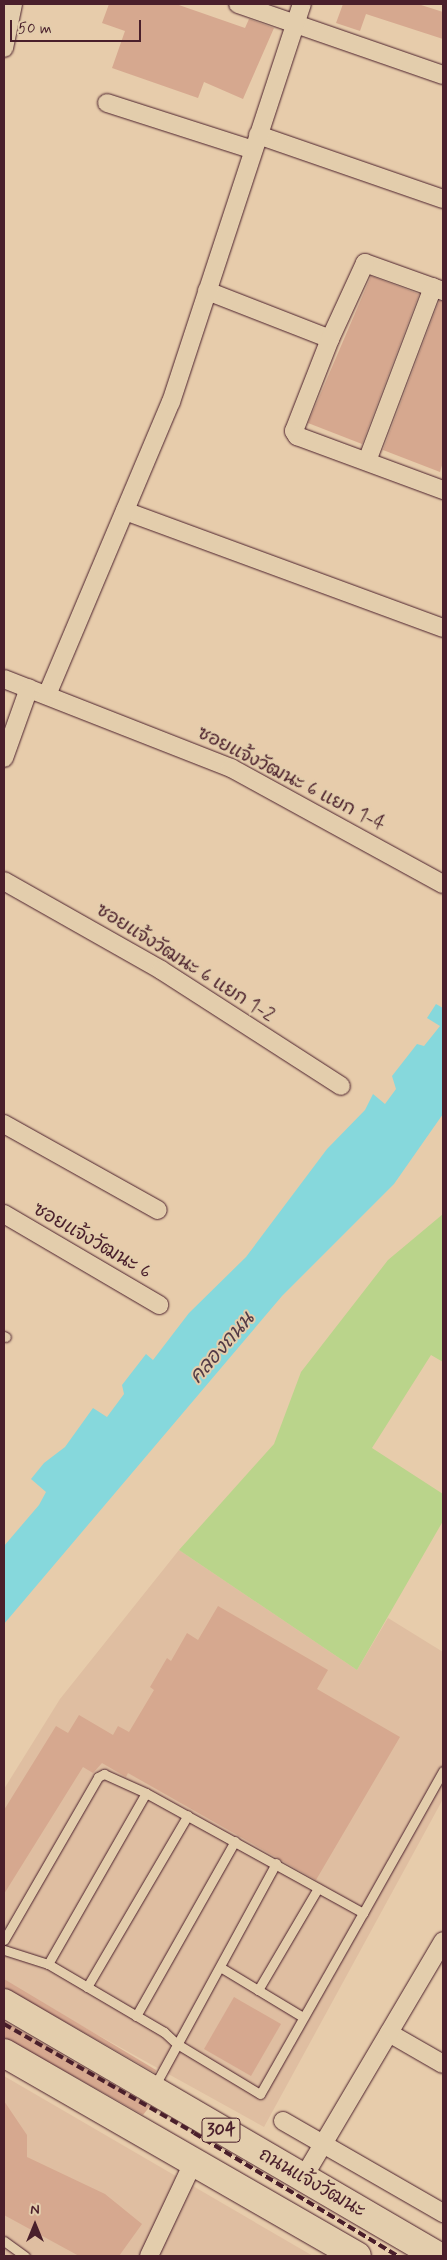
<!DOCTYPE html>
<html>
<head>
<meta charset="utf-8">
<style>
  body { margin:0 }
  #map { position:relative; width:447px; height:2260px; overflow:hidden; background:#e7ccab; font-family:Mynerve,"Playpen Sans Thai",sans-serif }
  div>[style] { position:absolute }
  .built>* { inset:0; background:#dfbea1 }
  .green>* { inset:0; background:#bad48b }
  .water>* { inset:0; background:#86d8dc }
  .building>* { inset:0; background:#d6a88f }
  .roads { filter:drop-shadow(0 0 1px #4a1f2b) drop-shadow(0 0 1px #4a1f2b) }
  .service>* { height:9px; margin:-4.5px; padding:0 4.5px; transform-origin:4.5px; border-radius:4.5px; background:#e3cdac }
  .minor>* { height:18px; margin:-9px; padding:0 9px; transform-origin:9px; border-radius:9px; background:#e3cdac }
  .primary>* { height:28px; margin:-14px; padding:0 14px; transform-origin:14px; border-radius:14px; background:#e3cdac }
  .rail>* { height:4px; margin-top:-2px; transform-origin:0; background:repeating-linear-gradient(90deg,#4a1f2b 0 8px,transparent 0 12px) }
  span { translate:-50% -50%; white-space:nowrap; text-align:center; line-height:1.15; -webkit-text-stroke:4px #e3cdac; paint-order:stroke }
  .shield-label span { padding:1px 4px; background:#e3cdac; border:1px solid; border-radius:4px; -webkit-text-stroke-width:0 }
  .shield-label { font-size:18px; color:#4a1f2b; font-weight:700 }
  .street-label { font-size:19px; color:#4a1f2b }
  .water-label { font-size:20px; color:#533b46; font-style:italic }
  .frame { position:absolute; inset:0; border:5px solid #4a1f2b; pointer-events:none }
  .north { position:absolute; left:10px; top:2200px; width:50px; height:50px; -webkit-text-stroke:4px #e3cdac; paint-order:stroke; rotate:0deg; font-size:14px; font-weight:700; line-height:20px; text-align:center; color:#4a1f2b }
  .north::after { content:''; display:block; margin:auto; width:18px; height:22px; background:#4a1f2b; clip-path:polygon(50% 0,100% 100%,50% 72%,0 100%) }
  .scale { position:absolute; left:10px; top:20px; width:131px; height:22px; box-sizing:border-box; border:2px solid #4a1f2b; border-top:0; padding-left:6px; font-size:15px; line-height:18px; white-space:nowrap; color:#4a1f2b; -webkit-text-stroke:4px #e3cdac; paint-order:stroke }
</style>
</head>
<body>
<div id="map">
  <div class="built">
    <i style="clip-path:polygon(179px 1550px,357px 1670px,388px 1618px,443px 1652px,443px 1799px,264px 2127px,4px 1983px,4px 1789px,60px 1699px)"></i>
    <i style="clip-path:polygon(4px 2076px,313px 2256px,4px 2256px)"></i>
  </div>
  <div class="green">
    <i style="clip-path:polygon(443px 1214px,443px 1362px,431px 1355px,372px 1448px,443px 1494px,443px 1521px,357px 1670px,179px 1550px,274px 1444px,301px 1372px,388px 1260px)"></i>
  </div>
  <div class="water">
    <i style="clip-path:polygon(436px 1004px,443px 1008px,443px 1114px,394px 1184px,282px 1296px,4px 1624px,4px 1546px,39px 1505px,46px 1492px,31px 1479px,44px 1463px,65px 1447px,93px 1408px,107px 1417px,124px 1394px,122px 1385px,146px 1354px,153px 1360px,189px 1313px,246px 1257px,327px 1149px,365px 1110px,373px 1094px,385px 1104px,396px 1089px,392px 1076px,417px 1044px,424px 1046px,440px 1026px,427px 1018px)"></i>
  </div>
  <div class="building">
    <i style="clip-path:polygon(109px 4px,176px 4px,245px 28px,249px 19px,274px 28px,243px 99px,204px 82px,198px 98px,112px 68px,125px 31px,102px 23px)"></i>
    <i style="clip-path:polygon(343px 4px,418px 4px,443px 12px,443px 39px,366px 14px,360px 31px,336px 23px)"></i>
    <i style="clip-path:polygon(371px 276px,419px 294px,362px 444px,308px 423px)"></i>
    <i style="clip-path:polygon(439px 301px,443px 301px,443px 462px,440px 472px,383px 450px)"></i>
    <i style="clip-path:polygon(218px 1606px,328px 1670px,317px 1689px,400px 1737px,316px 1880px,128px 1773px,126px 1777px,102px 1763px,93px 1773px,83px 1767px,4px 1894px,4px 1810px,56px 1726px,68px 1733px,79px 1715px,113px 1735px,118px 1726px,129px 1732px,154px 1690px,150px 1687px,167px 1658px,171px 1661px,187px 1633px,198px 1640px)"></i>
    <i style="clip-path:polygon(4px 1979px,156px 2070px,155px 2073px,4px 1987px)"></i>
    <i style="clip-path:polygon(234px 1997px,281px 2024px,251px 2076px,204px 2049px)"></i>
    <i style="clip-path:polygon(4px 2021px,150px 2106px,143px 2115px,4px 2037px)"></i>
    <i style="clip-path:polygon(4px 2101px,27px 2135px,27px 2157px,105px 2194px,142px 2224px,119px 2256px,79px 2256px,4px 2215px)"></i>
  </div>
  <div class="roads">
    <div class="service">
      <i style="left:4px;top:1336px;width:2px;rotate:27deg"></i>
      <i style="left:363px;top:1913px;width:163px;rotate:-60.6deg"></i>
      <i style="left:4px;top:1940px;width:188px;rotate:-60deg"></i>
      <i style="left:98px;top:1777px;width:7px;rotate:-27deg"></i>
      <i style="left:104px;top:1774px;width:46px;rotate:24.3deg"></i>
      <i style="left:146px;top:1793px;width:248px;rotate:28.9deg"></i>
      <i style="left:363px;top:1913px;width:208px;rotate:119.6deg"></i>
      <i style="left:260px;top:2094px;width:97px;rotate:-148.9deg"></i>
      <i style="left:177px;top:2044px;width:18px;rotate:-137deg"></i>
      <i style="left:164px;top:2032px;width:134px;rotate:-149.6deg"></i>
      <i style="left:48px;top:1964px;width:46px;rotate:-162.3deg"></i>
      <i style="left:48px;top:1964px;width:197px;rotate:-60.2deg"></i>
      <i style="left:220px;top:1967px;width:97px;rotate:31.1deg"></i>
      <i style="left:87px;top:1987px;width:199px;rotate:-59.6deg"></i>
      <i style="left:258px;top:1990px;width:118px;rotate:-59.5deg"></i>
      <i style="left:136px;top:2016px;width:201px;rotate:-60.5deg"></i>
      <i style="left:154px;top:2087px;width:255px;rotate:-61.4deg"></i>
      <i style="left:4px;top:2241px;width:26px;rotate:36deg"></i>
    </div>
    <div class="minor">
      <i style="left:238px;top:4px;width:217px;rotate:19.1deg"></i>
      <i style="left:4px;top:48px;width:45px;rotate:-78.4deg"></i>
      <i style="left:107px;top:103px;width:153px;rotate:17.8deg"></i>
      <i style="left:258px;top:135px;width:196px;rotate:19.1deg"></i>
      <i style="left:207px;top:291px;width:132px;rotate:21.3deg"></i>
      <i style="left:443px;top:291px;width:83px;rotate:-160.3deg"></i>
      <i style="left:365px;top:263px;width:84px;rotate:114.7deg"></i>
      <i style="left:330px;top:339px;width:99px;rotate:111.4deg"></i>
      <i style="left:294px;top:431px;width:6px;rotate:59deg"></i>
      <i style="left:297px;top:436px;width:156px;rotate:20.3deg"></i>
      <i style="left:367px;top:461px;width:186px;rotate:-69.2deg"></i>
      <i style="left:125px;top:511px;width:339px;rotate:20.2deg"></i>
      <i style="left:4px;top:679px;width:244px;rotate:21.4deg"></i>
      <i style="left:231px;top:768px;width:242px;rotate:28.7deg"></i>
      <i style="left:47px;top:695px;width:318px;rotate:-67.1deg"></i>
      <i style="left:171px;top:402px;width:419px;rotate:-71.8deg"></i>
      <i style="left:4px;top:758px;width:74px;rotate:-70.3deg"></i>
      <i style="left:4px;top:881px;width:180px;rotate:29.5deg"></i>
      <i style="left:161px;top:970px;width:214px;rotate:32.8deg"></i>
      <i style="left:4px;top:1124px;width:176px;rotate:29.2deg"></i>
      <i style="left:4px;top:1214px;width:180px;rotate:30.4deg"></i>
      <i style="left:389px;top:2033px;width:62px;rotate:29.9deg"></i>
      <i style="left:283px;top:2121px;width:185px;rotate:29.9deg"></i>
      <i style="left:303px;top:2178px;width:275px;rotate:-59.4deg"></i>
      <i style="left:149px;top:2256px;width:105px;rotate:-64.7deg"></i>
    </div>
    <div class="primary">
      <i style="left:4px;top:2003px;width:502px;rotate:30.24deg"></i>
      <i style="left:4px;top:2053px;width:407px;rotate:29.9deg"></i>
    </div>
  </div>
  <div class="rail">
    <i style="left:4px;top:2024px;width:219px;rotate:29.8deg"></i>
    <i style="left:194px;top:2133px;width:238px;rotate:31.1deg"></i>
  </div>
  <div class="shield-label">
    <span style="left:221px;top:2130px">304</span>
  </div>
  <div class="street-label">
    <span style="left:291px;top:779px;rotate:27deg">ซอยแจ้งวัฒนะ 6 แยก 1-4</span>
    <span style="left:185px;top:963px;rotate:32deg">ซอยแจ้งวัฒนะ 6 แยก 1-2</span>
    <span style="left:92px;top:1241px;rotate:30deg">ซอยแจ้งวัฒนะ 6</span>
    <span style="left:312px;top:2183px;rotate:30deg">ถนนแจ้งวัฒนะ</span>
  </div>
  <div class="water-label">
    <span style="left:222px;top:1348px;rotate:-49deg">คลองถนน</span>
  </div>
  <div class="frame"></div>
  <div class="north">N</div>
  <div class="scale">50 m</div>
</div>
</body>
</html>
